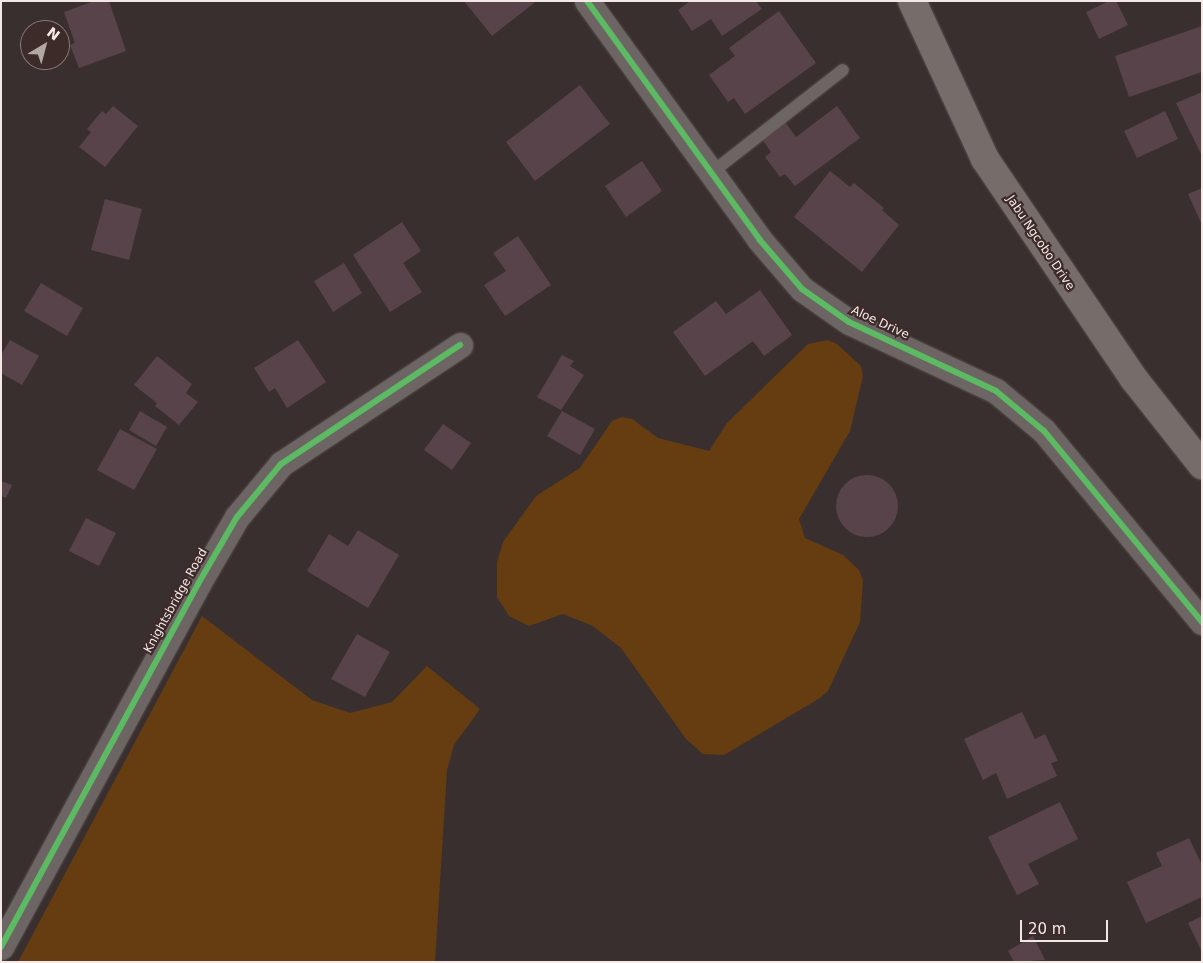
<!DOCTYPE html>
<html>
<head>
<meta charset="utf-8">
<style>
  body { margin:0 }
  #map { position:relative; width:1203px; height:963px; overflow:hidden; background:#392f2e; font-family:"DejaVu Sans",sans-serif }
  div>[style] { position:absolute }
  .green>* { inset:0; background:#663d11 }
  .building>* { inset:0; background:#59434a }
  .round { border-radius:50% }
  .roads { filter:drop-shadow(0 0 1px #564e4d) drop-shadow(0 0 1px #564e4d) }
  .service>* { height:12px; margin:-6px; padding:0 6px; transform-origin:6px; border-radius:6px; background:#6d6564 }
  .minor>* { height:25px; margin:-12.5px; padding:0 12.5px; transform-origin:12.5px; border-radius:12.5px; background:#6d6564 }
  .secondary>* { height:28px; margin:-14px; padding:0 14px; transform-origin:14px; border-radius:14px; background:#766c6a }
  .cycleway>* { height:6px; margin:-3px; padding:0 3px; transform-origin:3px; border-radius:3px; background:#5cba63 }
  span { translate:-50% -50%; white-space:nowrap; text-align:center; line-height:1.15; -webkit-text-stroke:4.5px #3d2b2a; paint-order:stroke }
  .street-label { font-size:12px; color:#f4e8e7 }
  .frame { position:absolute; inset:0; border:2px solid #f4e8e7; pointer-events:none }
  .north { position:absolute; left:20px; top:20px; width:50px; height:50px; box-sizing:border-box; background:#3d2b2a; border:1px solid #867776; border-radius:50%; rotate:37deg; font-size:14px; font-weight:700; line-height:20px; text-align:center; color:#f4e8e7 }
  .north::after { content:''; display:block; margin:auto; width:18px; height:22px; background:#b3a7a6; clip-path:polygon(50% 0,100% 100%,50% 72%,0 100%) }
  .scale { position:absolute; left:1020px; top:920px; width:88px; height:22px; box-sizing:border-box; border:2px solid #f4e8e7; border-top:0; padding-left:6px; font-size:15px; line-height:18px; white-space:nowrap; color:#f4e8e7; -webkit-text-stroke:4px #3d2b2a; paint-order:stroke }
</style>
</head>
<body>
<div id="map">
  <div class="green">
    <i style="clip-path:polygon(828px 340px,837px 344px,861px 366px,863px 376px,850px 431px,799px 519px,805px 538px,843px 555px,859px 570px,863px 580px,860px 622px,828px 691px,820px 698px,724px 755px,703px 754px,686px 739px,621px 648px,593px 626px,563px 614px,529px 626px,509px 616px,497px 597px,497px 562px,503px 542px,536px 496px,580px 468px,612px 421px,622px 417px,632px 419px,658px 438px,709px 451px,727px 423px,808px 344px)"></i>
    <i style="clip-path:polygon(202px 616px,312px 700px,350px 713px,392px 702px,427px 666px,480px 709px,454px 745px,447px 770px,435px 962px,18px 962px)"></i>
  </div>
  <div class="building">
    <i style="clip-path:polygon(94px 1px,109px 1px,126px 51px,79px 68px,70px 45px,75px 43px,64px 12px)"></i>
    <i style="clip-path:polygon(464px 1px,533px 1px,534px 3px,492px 36px)"></i>
    <i style="clip-path:polygon(690px 1px,756px 1px,762px 9px,722px 36px,711px 19px,692px 31px,678px 10px)"></i>
    <i style="clip-path:polygon(1109px 1px,1116px 1px,1128px 25px,1099px 39px,1086px 12px)"></i>
    <i style="clip-path:polygon(779px 11px,816px 63px,745px 114px,734px 98px,728px 102px,709px 75px,735px 56px,729px 48px)"></i>
    <i style="clip-path:polygon(1202px 26px,1202px 72px,1129px 97px,1115px 56px)"></i>
    <i style="clip-path:polygon(580px 85px,610px 124px,535px 181px,506px 142px)"></i>
    <i style="clip-path:polygon(1202px 92px,1202px 156px,1176px 103px)"></i>
    <i style="clip-path:polygon(113px 106px,138px 126px,105px 167px,79px 147px,91px 132px,87px 129px,102px 111px,106px 114px)"></i>
    <i style="clip-path:polygon(837px 106px,860px 138px,795px 186px,785px 174px,780px 177px,765px 157px,771px 152px,762px 139px,785px 122px,796px 137px)"></i>
    <i style="clip-path:polygon(1165px 111px,1178px 139px,1137px 158px,1124px 131px)"></i>
    <i style="clip-path:polygon(642px 161px,662px 191px,626px 217px,605px 186px)"></i>
    <i style="clip-path:polygon(830px 171px,850px 187px,854px 183px,884px 208px,882px 210px,899px 225px,862px 272px,794px 217px)"></i>
    <i style="clip-path:polygon(1202px 188px,1202px 225px,1188px 194px)"></i>
    <i style="clip-path:polygon(105px 199px,142px 209px,129px 260px,91px 250px)"></i>
    <i style="clip-path:polygon(402px 222px,421px 251px,403px 263px,422px 292px,390px 312px,353px 255px)"></i>
    <i style="clip-path:polygon(518px 236px,551px 285px,505px 316px,484px 285px,506px 271px,493px 253px)"></i>
    <i style="clip-path:polygon(344px 263px,362px 293px,333px 312px,314px 281px)"></i>
    <i style="clip-path:polygon(41px 283px,83px 308px,67px 336px,24px 311px)"></i>
    <i style="clip-path:polygon(760px 290px,792px 335px,764px 356px,753px 341px,705px 376px,673px 332px,716px 301px,726px 314px)"></i>
    <i style="clip-path:polygon(10px 340px,39px 356px,22px 385px,1px 373px,1px 355px)"></i>
    <i style="clip-path:polygon(298px 340px,326px 382px,287px 408px,275px 388px,269px 392px,254px 368px)"></i>
    <i style="clip-path:polygon(562px 355px,574px 361px,570px 366px,584px 375px,561px 410px,537px 397px)"></i>
    <i style="clip-path:polygon(157px 356px,192px 384px,186px 393px,198px 402px,179px 425px,155px 406px,157px 403px,134px 385px)"></i>
    <i style="clip-path:polygon(140px 411px,167px 427px,156px 446px,129px 430px)"></i>
    <i style="clip-path:polygon(562px 411px,595px 429px,580px 455px,547px 436px)"></i>
    <i style="clip-path:polygon(443px 424px,471px 443px,452px 470px,424px 450px)"></i>
    <i style="clip-path:polygon(120px 429px,157px 449px,134px 490px,97px 470px)"></i>
    <i class="round" style="left:836px;top:475px;width:62px;height:62px"></i>
    <i style="clip-path:polygon(1px 481px,12px 485px,6px 498px,1px 496px)"></i>
    <i style="clip-path:polygon(86px 518px,116px 533px,99px 566px,69px 551px)"></i>
    <i style="clip-path:polygon(358px 530px,399px 555px,368px 608px,307px 571px,329px 534px,348px 546px)"></i>
    <i style="clip-path:polygon(357px 634px,390px 652px,365px 697px,331px 679px)"></i>
    <i style="clip-path:polygon(1022px 712px,1035px 739px,1045px 734px,1058px 761px,1051px 763px,1057px 776px,1007px 799px,996px 773px,983px 780px,964px 739px)"></i>
    <i style="clip-path:polygon(1060px 802px,1078px 839px,1028px 864px,1039px 884px,1017px 895px,988px 837px)"></i>
    <i style="clip-path:polygon(1189px 838px,1202px 865px,1202px 897px,1146px 923px,1127px 882px,1162px 866px,1156px 853px)"></i>
    <i style="clip-path:polygon(1202px 916px,1202px 952px,1188px 923px)"></i>
    <i style="clip-path:polygon(1033px 936px,1045px 960px,1014px 962px,1008px 951px)"></i>
  </div>
  <div class="roads">
    <div class="service">
      <i style="left:711px;top:173px;width:167px;rotate:-38deg"></i>
    </div>
    <div class="minor">
      <i style="left:587px;top:1px;width:294px;rotate:54.1deg"></i>
      <i style="left:759px;top:239px;width:66px;rotate:49.3deg"></i>
      <i style="left:802px;top:289px;width:57px;rotate:35.1deg"></i>
      <i style="left:849px;top:322px;width:162px;rotate:25.1deg"></i>
      <i style="left:996px;top:391px;width:62px;rotate:39.8deg"></i>
      <i style="left:1044px;top:431px;width:248px;rotate:50.4deg"></i>
      <i style="left:1px;top:947px;width:413px;rotate:-61.5deg"></i>
      <i style="left:198px;top:584px;width:78px;rotate:-59.8deg"></i>
      <i style="left:237px;top:517px;width:69px;rotate:-50.3deg"></i>
      <i style="left:281px;top:464px;width:215px;rotate:-33.6deg"></i>
    </div>
    <div class="secondary">
      <i style="left:912px;top:1px;width:174px;rotate:65.2deg"></i>
      <i style="left:985px;top:159px;width:266px;rotate:55.9deg"></i>
      <i style="left:1134px;top:379px;width:110px;rotate:51.7deg"></i>
    </div>
  </div>
  <div class="cycleway">
    <i style="left:587px;top:1px;width:294px;rotate:54.1deg"></i>
    <i style="left:759px;top:239px;width:66px;rotate:49.3deg"></i>
    <i style="left:802px;top:289px;width:57px;rotate:35.1deg"></i>
    <i style="left:849px;top:322px;width:162px;rotate:25.1deg"></i>
    <i style="left:996px;top:391px;width:62px;rotate:39.8deg"></i>
    <i style="left:1044px;top:431px;width:248px;rotate:50.4deg"></i>
    <i style="left:1px;top:947px;width:413px;rotate:-61.5deg"></i>
    <i style="left:198px;top:584px;width:78px;rotate:-59.8deg"></i>
    <i style="left:237px;top:517px;width:69px;rotate:-50.3deg"></i>
    <i style="left:281px;top:464px;width:215px;rotate:-33.6deg"></i>
  </div>
  <div class="street-label">
    <span style="left:1040px;top:243px;rotate:56deg">Jabu Ngcobo Drive</span>
    <span style="left:880px;top:323px;rotate:25deg">Aloe Drive</span>
    <span style="left:176px;top:601px;rotate:-61deg">Knightsbridge Road</span>
  </div>
  <div class="frame"></div>
  <div class="north">N</div>
  <div class="scale">20 m</div>
</div>
</body>
</html>
